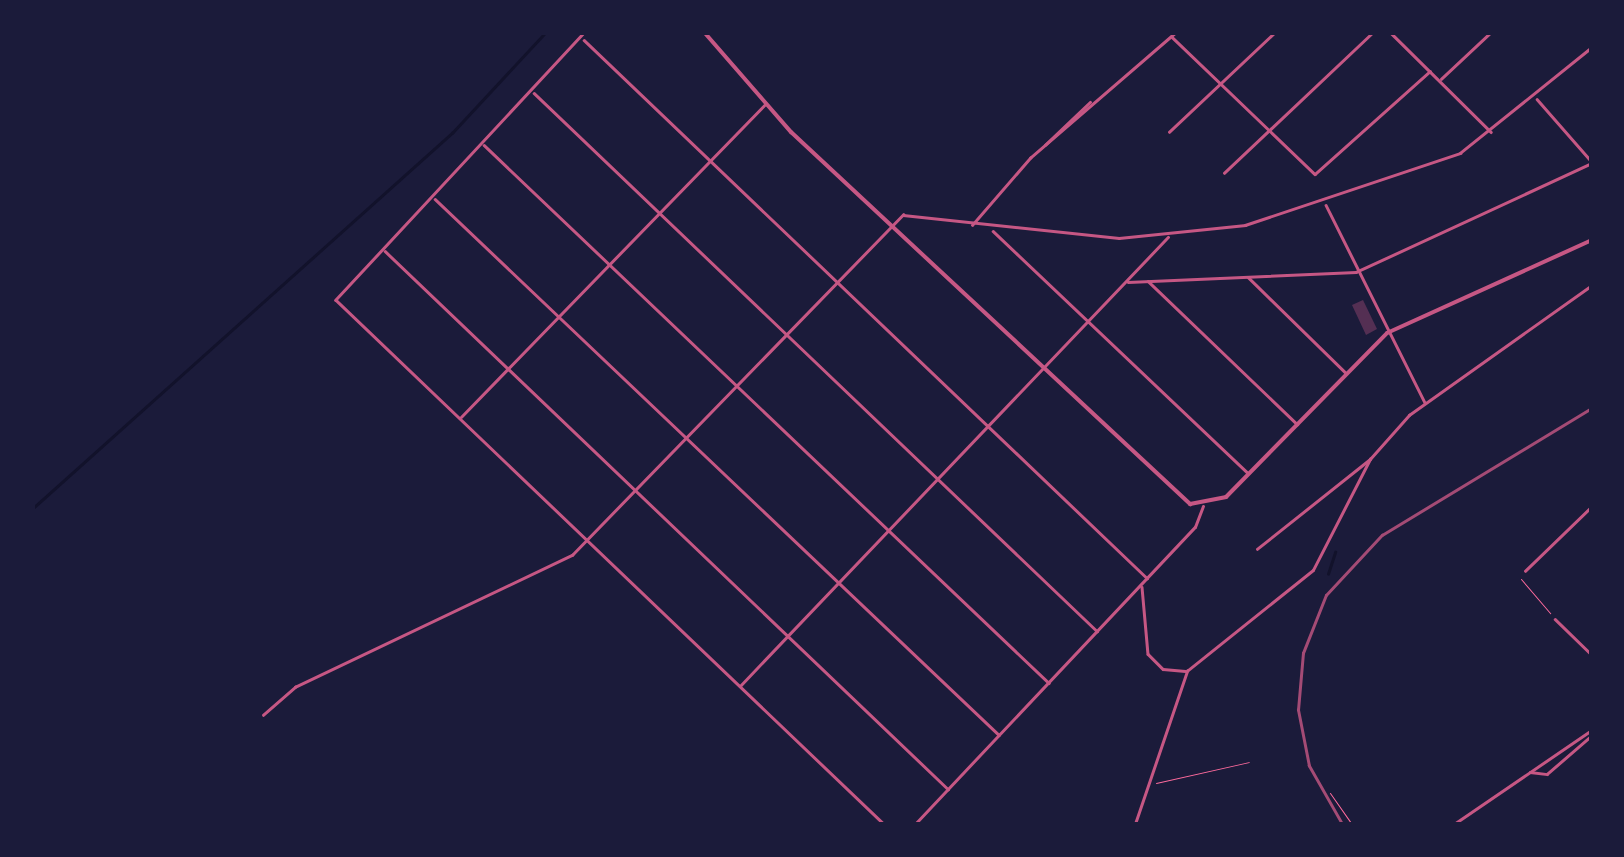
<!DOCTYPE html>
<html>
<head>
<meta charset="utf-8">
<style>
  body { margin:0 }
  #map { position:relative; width:1624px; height:857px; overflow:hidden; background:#1b1b3a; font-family:"Public Sans",sans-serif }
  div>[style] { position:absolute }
  .stream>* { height:2.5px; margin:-1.25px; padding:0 1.25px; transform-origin:1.25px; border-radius:1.25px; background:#12122b }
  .building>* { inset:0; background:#542f53 }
  .path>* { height:1px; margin:-0.5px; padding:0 0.5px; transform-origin:0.5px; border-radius:0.5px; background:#ff6b9d }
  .minor>* { height:2.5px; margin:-1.25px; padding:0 1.25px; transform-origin:1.25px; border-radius:1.25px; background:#c65784 }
  .tertiary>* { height:4px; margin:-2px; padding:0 2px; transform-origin:2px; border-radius:2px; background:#c65784 }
  .rail>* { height:2.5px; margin:-1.25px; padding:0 1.25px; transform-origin:1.25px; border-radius:1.25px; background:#a44b75 }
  span { translate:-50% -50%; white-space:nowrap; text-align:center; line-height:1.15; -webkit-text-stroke:9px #1b1b3a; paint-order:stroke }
  .frame { position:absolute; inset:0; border:35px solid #1b1b3a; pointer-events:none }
</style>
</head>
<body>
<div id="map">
  <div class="stream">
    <i style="left:32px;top:509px;width:564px;rotate:-41.84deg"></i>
    <i style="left:452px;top:133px;width:138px;rotate:-47.1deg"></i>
    <i style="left:1328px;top:574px;width:23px;rotate:-72deg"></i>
  </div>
  <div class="building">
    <i style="clip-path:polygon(1363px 300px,1377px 329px,1366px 335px,1352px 305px)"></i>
  </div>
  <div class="path">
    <i style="left:1521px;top:579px;width:45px;rotate:49.5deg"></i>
    <i style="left:1156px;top:783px;width:95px;rotate:-12.7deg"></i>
    <i style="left:1330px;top:793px;width:38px;rotate:55deg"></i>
  </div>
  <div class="minor">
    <i style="left:585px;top:32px;width:366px;rotate:132.9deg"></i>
    <i style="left:336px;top:300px;width:758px;rotate:43.72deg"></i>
    <i style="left:1390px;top:32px;width:142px;rotate:44.7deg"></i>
    <i style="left:1172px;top:37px;width:198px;rotate:43.8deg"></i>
    <i style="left:1315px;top:174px;width:154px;rotate:-41.8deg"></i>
    <i style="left:584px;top:40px;width:779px;rotate:43.7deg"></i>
    <i style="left:1441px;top:79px;width:69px;rotate:-43.2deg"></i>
    <i style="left:534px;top:93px;width:779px;rotate:43.7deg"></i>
    <i style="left:1537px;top:99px;width:82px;rotate:48.9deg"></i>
    <i style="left:1169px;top:132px;width:146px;rotate:-43.3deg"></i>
    <i style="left:484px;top:145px;width:780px;rotate:43.6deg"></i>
    <i style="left:1045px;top:145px;width:62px;rotate:-43.7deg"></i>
    <i style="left:1224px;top:173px;width:205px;rotate:-43.4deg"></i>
    <i style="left:435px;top:199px;width:778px;rotate:43.54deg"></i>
    <i style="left:1326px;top:205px;width:221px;rotate:63.4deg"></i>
    <i style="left:972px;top:225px;width:89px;rotate:-49.1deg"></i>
    <i style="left:1030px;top:158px;width:193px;rotate:-40.8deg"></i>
    <i style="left:993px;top:231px;width:352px;rotate:43.5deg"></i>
    <i style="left:385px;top:251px;width:779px;rotate:43.7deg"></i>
    <i style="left:1248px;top:277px;width:137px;rotate:44.4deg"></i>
    <i style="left:1148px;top:281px;width:207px;rotate:43.8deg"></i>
    <i style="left:1128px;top:282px;width:228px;rotate:-2.5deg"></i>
    <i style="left:1356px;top:272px;width:260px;rotate:-24.8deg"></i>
    <i style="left:461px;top:417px;width:435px;rotate:-45.8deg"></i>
    <i style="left:1257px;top:549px;width:144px;rotate:-38.5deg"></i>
    <i style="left:1370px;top:459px;width:59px;rotate:-48.4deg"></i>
    <i style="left:1409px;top:415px;width:224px;rotate:-35.4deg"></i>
    <i style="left:1525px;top:571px;width:93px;rotate:-44.1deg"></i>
    <i style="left:1142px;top:587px;width:67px;rotate:84.9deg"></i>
    <i style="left:1148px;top:654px;width:21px;rotate:45deg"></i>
    <i style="left:1163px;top:669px;width:22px;rotate:5deg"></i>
    <i style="left:1555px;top:619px;width:52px;rotate:44.2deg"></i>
    <i style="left:740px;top:686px;width:620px;rotate:-46.37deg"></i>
    <i style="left:263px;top:715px;width:43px;rotate:-41.2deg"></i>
    <i style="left:295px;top:687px;width:307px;rotate:-25.5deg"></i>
    <i style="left:572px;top:555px;width:475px;rotate:-45.8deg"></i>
    <i style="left:903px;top:215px;width:217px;rotate:6.1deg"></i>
    <i style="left:1119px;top:238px;width:127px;rotate:-5.9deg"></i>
    <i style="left:1245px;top:225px;width:227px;rotate:-18.5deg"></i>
    <i style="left:1460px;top:153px;width:169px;rotate:-38.8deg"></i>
    <i style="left:1530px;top:772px;width:17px;rotate:7deg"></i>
    <i style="left:1547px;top:774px;width:60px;rotate:-40.9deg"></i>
    <i style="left:915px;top:824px;width:408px;rotate:-46.7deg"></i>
    <i style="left:1195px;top:527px;width:22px;rotate:-69deg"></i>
    <i style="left:1135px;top:824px;width:162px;rotate:-71.2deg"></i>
    <i style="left:1187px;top:671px;width:161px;rotate:-38.7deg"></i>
    <i style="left:1313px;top:570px;width:125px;rotate:-62.8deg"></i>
    <i style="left:1454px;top:824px;width:167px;rotate:-34.3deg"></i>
  </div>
  <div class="tertiary">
    <i style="left:704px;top:32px;width:133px;rotate:49deg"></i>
    <i style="left:791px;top:132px;width:546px;rotate:42.99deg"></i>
    <i style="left:1190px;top:504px;width:37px;rotate:-11deg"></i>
    <i style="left:1226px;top:497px;width:230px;rotate:-45.5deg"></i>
    <i style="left:1387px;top:333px;width:225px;rotate:-24.4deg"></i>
  </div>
  <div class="rail">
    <i style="left:1342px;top:824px;width:67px;rotate:-119.6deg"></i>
    <i style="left:1309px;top:766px;width:57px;rotate:-101.1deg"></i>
    <i style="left:1298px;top:710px;width:57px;rotate:-85deg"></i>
    <i style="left:1303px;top:653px;width:62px;rotate:-68.4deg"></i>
    <i style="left:1326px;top:595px;width:82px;rotate:-47deg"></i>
    <i style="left:1382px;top:535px;width:245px;rotate:-31.2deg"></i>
  </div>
  <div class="frame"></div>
</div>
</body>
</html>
